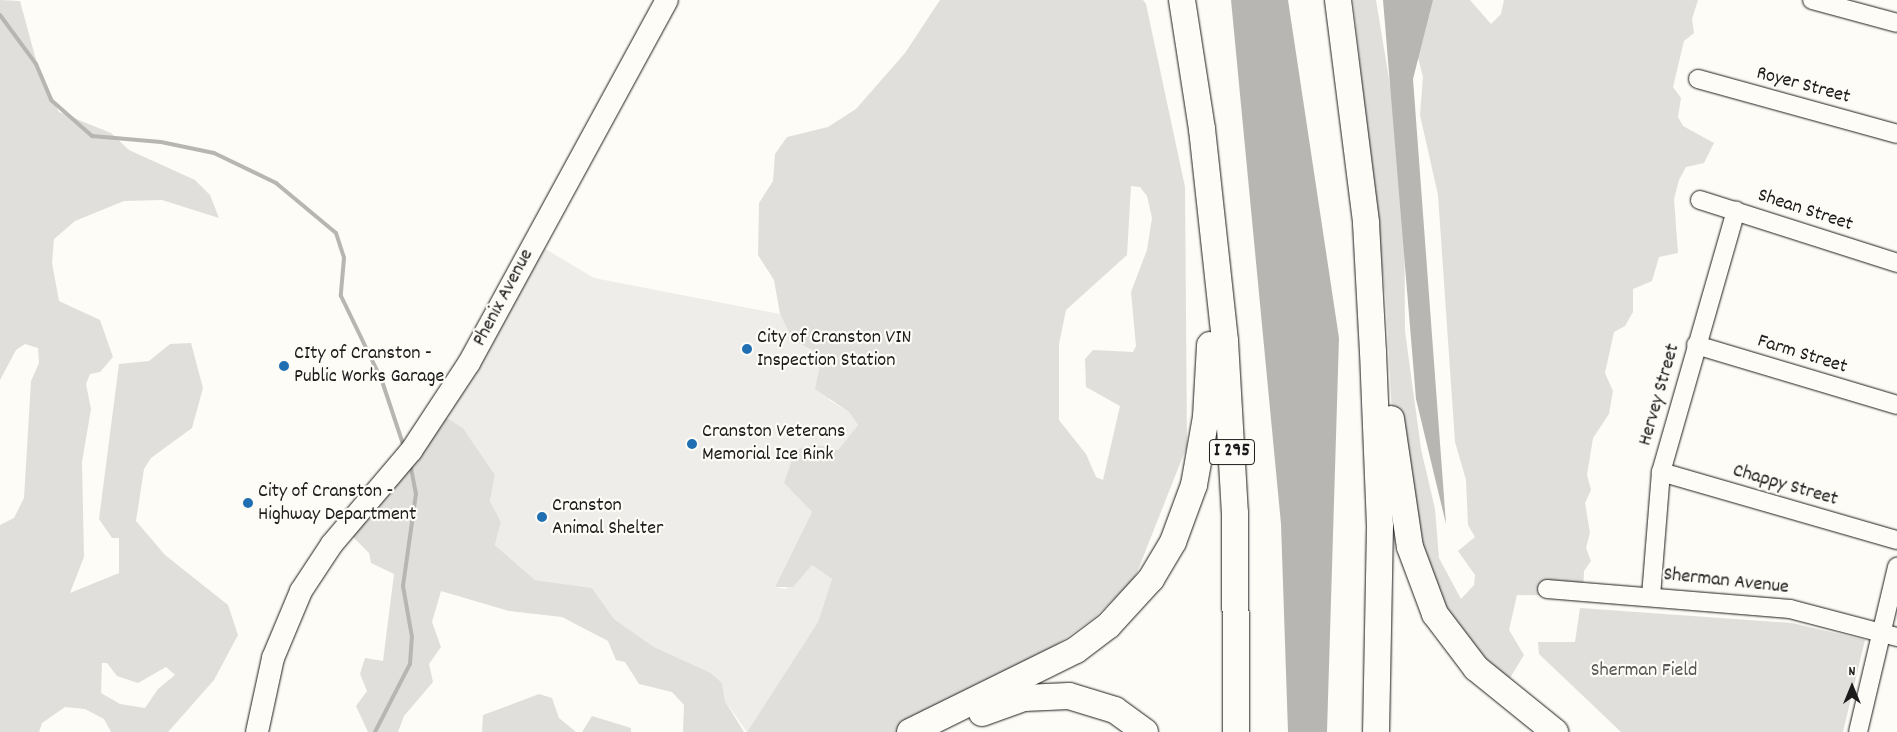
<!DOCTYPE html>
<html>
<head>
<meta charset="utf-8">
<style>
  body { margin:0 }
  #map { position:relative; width:1897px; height:732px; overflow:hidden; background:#fdfcf7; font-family:Dekko,sans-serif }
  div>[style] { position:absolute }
  .built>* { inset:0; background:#eeede9 }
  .green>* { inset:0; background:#e0dfdb }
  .water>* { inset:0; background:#b7b6b2 }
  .stream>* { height:4px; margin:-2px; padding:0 2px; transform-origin:2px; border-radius:2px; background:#b7b6b2 }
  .roads { filter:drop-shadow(0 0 1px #1c1c1c) drop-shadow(0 0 1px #1c1c1c) }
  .minor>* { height:18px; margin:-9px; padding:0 9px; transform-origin:9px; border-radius:9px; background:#fdfcf7 }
  .major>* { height:22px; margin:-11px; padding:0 11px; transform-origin:11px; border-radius:11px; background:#fdfcf7 }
  .highway>* { height:26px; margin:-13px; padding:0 13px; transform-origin:13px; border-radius:13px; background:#fdfcf7 }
  .dots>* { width:14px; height:14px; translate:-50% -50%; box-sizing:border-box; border:2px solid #fdfcf7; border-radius:50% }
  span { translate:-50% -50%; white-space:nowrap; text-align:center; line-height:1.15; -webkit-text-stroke:4.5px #fdfcf7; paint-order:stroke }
  .shield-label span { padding:1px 4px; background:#fdfcf7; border:1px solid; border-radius:4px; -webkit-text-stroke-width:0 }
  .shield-label { font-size:19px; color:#1c1c1c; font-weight:700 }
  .street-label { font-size:20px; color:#1c1c1c }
  .poi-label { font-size:20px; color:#1c1c1c }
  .left { translate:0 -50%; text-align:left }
  .park-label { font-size:20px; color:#575655 }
  .north { position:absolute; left:1827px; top:662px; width:50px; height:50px; -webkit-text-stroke:4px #fdfcf7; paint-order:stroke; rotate:0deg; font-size:14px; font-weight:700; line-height:20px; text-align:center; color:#1c1c1c }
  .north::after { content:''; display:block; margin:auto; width:18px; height:22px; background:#1c1c1c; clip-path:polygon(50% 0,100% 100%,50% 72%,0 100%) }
</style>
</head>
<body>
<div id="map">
  <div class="built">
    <i style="clip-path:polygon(537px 244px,594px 278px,780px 314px,794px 340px,823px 355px,820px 371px,829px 400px,849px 412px,858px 425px,838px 450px,814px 444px,784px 483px,812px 512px,775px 587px,786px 589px,812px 565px,832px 579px,818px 622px,747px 732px,725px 701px,722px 683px,711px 673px,654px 647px,614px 619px,592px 588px,535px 580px,495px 545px,501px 522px,490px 501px,495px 475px,463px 428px,438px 412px)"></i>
  </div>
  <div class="green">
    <i style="clip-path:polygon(evenodd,0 0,20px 1px,42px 82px,59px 112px,111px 133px,129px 150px,195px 180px,210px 195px,219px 218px,162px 200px,124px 201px,75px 221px,54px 239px,52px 263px,59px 301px,100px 320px,113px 357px,100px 372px,90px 374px,86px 384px,91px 409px,82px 462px,84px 557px,70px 593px,119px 573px,119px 538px,112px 538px,99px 519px,119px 364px,149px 361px,170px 344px,191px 343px,203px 388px,192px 428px,151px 458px,144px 469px,136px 521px,165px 555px,228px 605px,238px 635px,214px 680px,168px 732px,111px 732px,104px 719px,85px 709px,65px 707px,42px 723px,39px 732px,0 732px,0 525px,14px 518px,24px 498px,31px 381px,39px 363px,38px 348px,25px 344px,16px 350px,0 380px,0 0,102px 663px,107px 663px,117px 676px,138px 683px,166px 667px,175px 675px,158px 689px,145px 708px,120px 704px,101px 693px,102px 663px)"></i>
    <i style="clip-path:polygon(evenodd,940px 0,1143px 0,1146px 4px,1185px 187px,1187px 446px,1134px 580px,1094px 618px,1035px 660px,915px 732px,747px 732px,818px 622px,832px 579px,812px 565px,793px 587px,775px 587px,812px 512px,784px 483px,793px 457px,795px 450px,814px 444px,838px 450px,858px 425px,849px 412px,815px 389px,822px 355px,793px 340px,780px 314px,774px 280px,758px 255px,759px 203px,773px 181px,775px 154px,787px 137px,828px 127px,856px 109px,905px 53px,940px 0,1131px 186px,1140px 187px,1147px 196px,1152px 218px,1147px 250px,1131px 292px,1136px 346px,1133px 352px,1093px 350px,1085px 359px,1086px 387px,1120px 406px,1103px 480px,1096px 477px,1086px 454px,1059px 420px,1059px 344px,1066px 310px,1127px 255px,1131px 186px)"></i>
    <i style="clip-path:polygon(1353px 0,1376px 0,1404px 170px,1405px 331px,1421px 449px,1435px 509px,1439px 558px,1461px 599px,1474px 585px,1475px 575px,1458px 551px,1475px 537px,1468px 525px,1466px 480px,1455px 442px,1438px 195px,1420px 115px,1423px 77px,1412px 34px,1430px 0,1470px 0,1491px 24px,1501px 14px,1504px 0,1698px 0,1692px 19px,1694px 33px,1684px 41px,1673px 87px,1681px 98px,1678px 117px,1683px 126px,1714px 143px,1704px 163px,1686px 167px,1679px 180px,1674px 199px,1678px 253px,1659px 257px,1652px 281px,1633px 289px,1633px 312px,1625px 326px,1614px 332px,1605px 373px,1613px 391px,1609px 414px,1593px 438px,1587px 475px,1591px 490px,1585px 503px,1590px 533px,1586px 548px,1591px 561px,1584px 571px,1583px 596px,1517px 595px,1509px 630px,1524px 655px,1507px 683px,1436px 619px,1394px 451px,1386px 301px)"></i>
    <i style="clip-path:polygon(438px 412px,463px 428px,495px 475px,490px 501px,501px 522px,495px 545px,535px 580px,592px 588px,614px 619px,654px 647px,711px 673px,722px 683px,725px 701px,744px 732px,683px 732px,684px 705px,672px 692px,639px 684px,625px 662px,616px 660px,608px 641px,562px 617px,509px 611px,441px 591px,432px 622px,441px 647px,429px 664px,433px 682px,404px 716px,398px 732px,368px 732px,356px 706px,367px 691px,360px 674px,365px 658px,383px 661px,394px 574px,371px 563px,369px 553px,347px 531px)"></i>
    <i style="clip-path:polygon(1580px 608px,1792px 623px,1865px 640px,1843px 732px,1621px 732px,1539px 654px,1538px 642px,1575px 642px)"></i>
    <i style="clip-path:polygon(539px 694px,552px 698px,559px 718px,576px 732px,482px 732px,483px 715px)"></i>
    <i style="clip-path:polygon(592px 716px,631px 728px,631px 732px,582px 732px)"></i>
  </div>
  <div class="water">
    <i style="clip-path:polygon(1231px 0,1288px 0,1339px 338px,1327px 732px,1288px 732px,1281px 524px)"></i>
    <i style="clip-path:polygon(1383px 0,1433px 0,1413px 79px,1446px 524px,1416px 399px)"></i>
  </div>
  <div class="stream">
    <i style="left:0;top:15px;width:61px;rotate:53.7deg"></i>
    <i style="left:36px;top:64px;width:39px;rotate:67deg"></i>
    <i style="left:51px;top:100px;width:55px;rotate:41.3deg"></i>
    <i style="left:92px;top:136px;width:69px;rotate:5deg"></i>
    <i style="left:161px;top:142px;width:54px;rotate:11.7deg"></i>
    <i style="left:214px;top:153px;width:69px;rotate:25.8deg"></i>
    <i style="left:276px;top:183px;width:78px;rotate:39.8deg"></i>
    <i style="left:336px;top:233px;width:26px;rotate:72deg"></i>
    <i style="left:344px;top:258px;width:38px;rotate:95deg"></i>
    <i style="left:341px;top:296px;width:94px;rotate:64.2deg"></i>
    <i style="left:382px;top:381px;width:70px;rotate:71.6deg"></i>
    <i style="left:375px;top:732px;width:76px;rotate:-62.8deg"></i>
    <i style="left:410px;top:664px;width:27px;rotate:-86deg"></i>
    <i style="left:412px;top:637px;width:52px;rotate:-100deg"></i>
    <i style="left:403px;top:586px;width:93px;rotate:-82deg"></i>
    <i style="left:416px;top:494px;width:31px;rotate:-101deg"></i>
  </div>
  <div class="roads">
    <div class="minor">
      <i style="left:1812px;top:0;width:88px;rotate:15.1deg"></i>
      <i style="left:1698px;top:79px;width:206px;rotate:15.4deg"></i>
      <i style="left:1700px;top:200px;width:207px;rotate:17.7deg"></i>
      <i style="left:1696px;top:345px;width:210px;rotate:16.6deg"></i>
      <i style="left:1661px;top:472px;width:246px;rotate:16.1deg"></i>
      <i style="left:1547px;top:589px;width:244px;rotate:4.7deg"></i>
      <i style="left:1790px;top:609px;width:111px;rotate:14.7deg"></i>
      <i style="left:1651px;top:596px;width:124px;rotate:-85.4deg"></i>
      <i style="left:1661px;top:472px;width:272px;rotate:-74deg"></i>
      <i style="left:1858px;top:732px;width:170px;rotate:-76.7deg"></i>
    </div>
    <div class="major">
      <i style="left:257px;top:732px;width:76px;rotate:-77.8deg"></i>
      <i style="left:273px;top:658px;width:73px;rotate:-67.3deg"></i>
      <i style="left:301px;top:591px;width:56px;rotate:-56.6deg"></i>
      <i style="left:332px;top:544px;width:122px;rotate:-49.7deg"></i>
      <i style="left:411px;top:451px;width:105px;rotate:-56.6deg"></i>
      <i style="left:469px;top:363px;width:413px;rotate:-61.4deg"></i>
    </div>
    <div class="highway">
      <i style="left:1182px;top:0;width:131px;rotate:81.2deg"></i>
      <i style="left:1202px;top:129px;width:213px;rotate:83.8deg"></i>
      <i style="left:1225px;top:341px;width:172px;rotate:86.7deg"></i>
      <i style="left:1235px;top:513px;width:219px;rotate:89.7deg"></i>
      <i style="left:1338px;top:0;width:225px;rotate:82.8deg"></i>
      <i style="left:1366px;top:223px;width:129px;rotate:86.9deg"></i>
      <i style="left:1373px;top:352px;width:174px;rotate:87.7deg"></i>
      <i style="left:1380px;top:526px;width:206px;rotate:91.1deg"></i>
      <i style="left:1391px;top:419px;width:129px;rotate:81.6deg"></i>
      <i style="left:1410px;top:547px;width:72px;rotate:69.5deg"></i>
      <i style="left:1435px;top:614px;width:68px;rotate:52.8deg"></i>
      <i style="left:1476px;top:668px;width:102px;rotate:39deg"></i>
      <i style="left:982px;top:713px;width:45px;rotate:-19.7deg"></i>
      <i style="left:1024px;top:698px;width:45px;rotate:-2.5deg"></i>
      <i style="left:1069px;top:696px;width:48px;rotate:16.9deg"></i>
      <i style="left:1115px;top:710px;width:37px;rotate:36deg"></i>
      <i style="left:910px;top:732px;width:185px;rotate:-26.3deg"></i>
      <i style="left:1076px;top:650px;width:40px;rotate:-37deg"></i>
      <i style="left:1108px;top:626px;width:64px;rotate:-47.5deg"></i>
      <i style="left:1151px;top:579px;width:43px;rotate:-59.3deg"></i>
      <i style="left:1173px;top:542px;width:61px;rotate:-69.8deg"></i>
      <i style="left:1194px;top:485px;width:69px;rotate:-80deg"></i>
      <i style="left:1206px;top:417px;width:72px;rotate:-86.8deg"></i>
    </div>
  </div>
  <div class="dots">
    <i style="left:747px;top:349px;background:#1f6fb2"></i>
    <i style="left:284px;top:366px;background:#1f6fb2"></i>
    <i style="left:692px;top:444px;background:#1f6fb2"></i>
    <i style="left:248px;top:503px;background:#1f6fb2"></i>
    <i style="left:542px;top:517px;background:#1f6fb2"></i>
  </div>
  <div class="shield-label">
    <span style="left:1232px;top:452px">I 295</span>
  </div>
  <div class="street-label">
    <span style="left:1803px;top:86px;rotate:15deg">Royer Street</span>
    <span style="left:1805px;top:211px;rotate:18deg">Shean Street</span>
    <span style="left:504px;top:298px;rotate:-62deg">Phenix Avenue</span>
    <span style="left:1802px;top:355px;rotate:17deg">Farm Street</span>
    <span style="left:1660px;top:395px;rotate:-74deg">Hervey Street</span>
    <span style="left:1785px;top:486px;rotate:16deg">Chappy Street</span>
    <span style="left:1726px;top:582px;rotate:6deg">Sherman Avenue</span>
  </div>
  <div class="poi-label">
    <span class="left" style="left:757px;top:350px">City of Cranston VIN<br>Inspection Station</span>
    <span class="left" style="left:294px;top:366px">CIty of Cranston -<br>Public Works Garage</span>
    <span class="left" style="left:702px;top:444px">Cranston Veterans<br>Memorial Ice Rink</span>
    <span class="left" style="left:258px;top:504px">City of Cranston -<br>Highway Department</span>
    <span class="left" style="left:552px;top:518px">Cranston<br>Animal Shelter</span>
  </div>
  <div class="park-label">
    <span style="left:1644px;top:671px">Sherman Field</span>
  </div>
  <div class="north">N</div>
</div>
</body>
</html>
